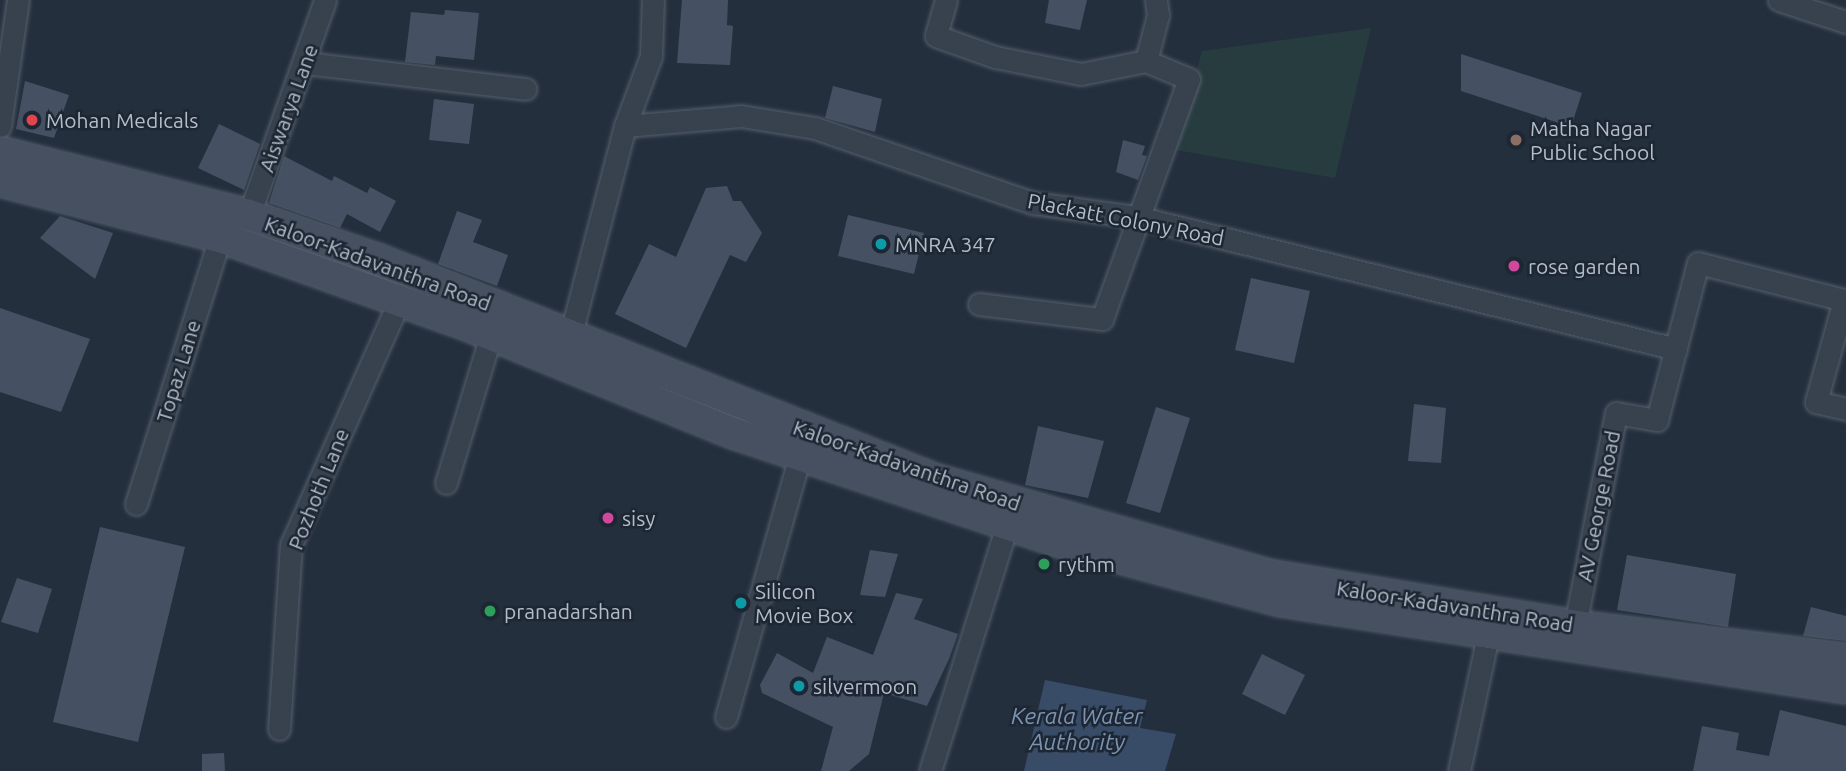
<!DOCTYPE html>
<html>
<head>
<meta charset="utf-8">
<style>
  body { margin:0 }
  #map { position:relative; width:1846px; height:771px; overflow:hidden; background:#242f3e; font-family:Ubuntu,sans-serif }
  div>[style] { position:absolute }
  .green>* { inset:0; background:#263c3f }
  .water>* { inset:0; background:#394c67 }
  .building>* { inset:0; background:#455162 }
  .roads { filter:drop-shadow(0 0 2px #565f6c) drop-shadow(0 0 2px #565f6c) }
  .street>* { height:21px; margin:-10.5px; padding:0 10.5px; transform-origin:10.5px; border-radius:10.5px; background:#38414e }
  .secondary>* { height:30px; margin:-15px; padding:0 15px; transform-origin:15px; border-radius:15px; background:#465061 }
  .dots>* { width:19px; height:19px; translate:-50% -50%; box-sizing:border-box; border:4px solid #1d2633; border-radius:50% }
  span { translate:-50% -50%; white-space:nowrap; text-align:center; line-height:1.15; -webkit-text-stroke:5px #1d2633; paint-order:stroke }
  .street-label { font-size:21px; color:#b4bcc9 }
  .poi-label { font-size:21px; color:#b4bcc9 }
  .left { translate:0 -50%; text-align:left }
  .water-label { font-size:23px; color:#7c92b1; font-style:italic }
</style>
</head>
<body>
<div id="map">
  <div class="green">
    <i style="clip-path:polygon(1371px 28px,1335px 178px,1176px 150px,1202px 51px)"></i>
  </div>
  <div class="water">
    <i style="clip-path:polygon(1045px 680px,1147px 700px,1140px 728px,1176px 734px,1165px 771px,1024px 771px)"></i>
  </div>
  <div class="building">
    <i style="clip-path:polygon(682px 0,728px 0,727px 25px,733px 26px,730px 65px,677px 63px)"></i>
    <i style="clip-path:polygon(1049px 0,1087px 0,1080px 30px,1045px 23px)"></i>
    <i style="clip-path:polygon(445px 10px,479px 13px,474px 60px,436px 56px,435px 65px,405px 62px,411px 12px,444px 15px)"></i>
    <i style="clip-path:polygon(1461px 54px,1582px 93px,1571px 127px,1461px 91px)"></i>
    <i style="clip-path:polygon(25px 81px,69px 95px,54px 138px,16px 129px)"></i>
    <i style="clip-path:polygon(833px 86px,882px 99px,875px 132px,825px 118px)"></i>
    <i style="clip-path:polygon(434px 99px,474px 104px,469px 144px,429px 140px)"></i>
    <i style="clip-path:polygon(219px 124px,260px 144px,244px 190px,198px 168px)"></i>
    <i style="clip-path:polygon(1123px 140px,1145px 146px,1142px 155px,1147px 156px,1138px 180px,1116px 172px)"></i>
    <i style="clip-path:polygon(284px 156px,332px 181px,334px 176px,367px 193px,370px 187px,396px 201px,380px 232px,347px 214px,340px 228px,269px 203px)"></i>
    <i style="clip-path:polygon(727px 186px,733px 201px,741px 201px,762px 233px,746px 262px,730px 255px,686px 348px,615px 314px,649px 244px,676px 257px,706px 188px)"></i>
    <i style="clip-path:polygon(457px 211px,482px 220px,473px 242px,508px 255px,497px 286px,438px 264px)"></i>
    <i style="clip-path:polygon(848px 215px,924px 233px,914px 274px,838px 256px)"></i>
    <i style="clip-path:polygon(60px 216px,113px 233px,95px 279px,40px 238px)"></i>
    <i style="clip-path:polygon(1251px 278px,1310px 291px,1294px 363px,1235px 350px)"></i>
    <i style="clip-path:polygon(0 308px,90px 339px,61px 412px,0 392px)"></i>
    <i style="clip-path:polygon(1414px 404px,1446px 408px,1441px 463px,1408px 461px)"></i>
    <i style="clip-path:polygon(1156px 407px,1190px 418px,1160px 513px,1126px 503px)"></i>
    <i style="clip-path:polygon(1038px 426px,1104px 441px,1088px 498px,1025px 485px)"></i>
    <i style="clip-path:polygon(100px 527px,185px 547px,138px 742px,53px 722px)"></i>
    <i style="clip-path:polygon(870px 550px,898px 554px,885px 597px,860px 595px)"></i>
    <i style="clip-path:polygon(1627px 555px,1736px 574px,1728px 627px,1617px 610px)"></i>
    <i style="clip-path:polygon(17px 578px,52px 589px,38px 633px,1px 622px)"></i>
    <i style="clip-path:polygon(896px 593px,923px 599px,914px 619px,958px 634px,949px 659px,927px 706px,884px 693px,869px 754px,849px 771px,821px 771px,833px 727px,762px 693px,760px 685px,777px 653px,813px 673px,827px 637px,873px 655px)"></i>
    <i style="clip-path:polygon(1811px 607px,1846px 616px,1846px 641px,1803px 636px)"></i>
    <i style="clip-path:polygon(1262px 654px,1305px 675px,1285px 715px,1242px 694px)"></i>
    <i style="clip-path:polygon(1780px 710px,1846px 726px,1846px 771px,1693px 771px,1702px 726px,1739px 733px,1736px 750px,1769px 756px)"></i>
    <i style="clip-path:polygon(224px 753px,225px 771px,202px 771px,202px 754px)"></i>
  </div>
  <div class="roads">
    <div class="street">
      <i style="left:946px;top:0;width:37px;rotate:106deg"></i>
      <i style="left:936px;top:36px;width:63px;rotate:19.6deg"></i>
      <i style="left:995px;top:57px;width:88px;rotate:11.2deg"></i>
      <i style="left:1081px;top:74px;width:66px;rotate:-11.3deg"></i>
      <i style="left:1146px;top:61px;width:48px;rotate:-75.4deg"></i>
      <i style="left:1158px;top:15px;width:15px;rotate:-98deg"></i>
      <i style="left:1779px;top:0;width:71px;rotate:18.2deg"></i>
      <i style="left:305px;top:63px;width:222px;rotate:6.7deg"></i>
      <i style="left:0;top:126px;width:127px;rotate:-81.9deg"></i>
      <i style="left:625px;top:126px;width:116px;rotate:-4.9deg"></i>
      <i style="left:741px;top:116px;width:75px;rotate:9.2deg"></i>
      <i style="left:815px;top:128px;width:231px;rotate:19deg"></i>
      <i style="left:1033px;top:203px;width:105px;rotate:7.7deg"></i>
      <i style="left:1137px;top:217px;width:555px;rotate:13.76deg"></i>
      <i style="left:249px;top:215px;width:228px;rotate:-70.5deg"></i>
      <i style="left:979px;top:304px;width:124px;rotate:7deg"></i>
      <i style="left:1102px;top:319px;width:255px;rotate:-70.1deg"></i>
      <i style="left:1189px;top:79px;width:47px;rotate:-157.3deg"></i>
      <i style="left:570px;top:337px;width:218px;rotate:-75.4deg"></i>
      <i style="left:625px;top:126px;width:75px;rotate:-69.6deg"></i>
      <i style="left:651px;top:56px;width:56px;rotate:-88deg"></i>
      <i style="left:446px;top:483px;width:155px;rotate:-73.1deg"></i>
      <i style="left:136px;top:504px;width:280px;rotate:-72.5deg"></i>
      <i style="left:1575px;top:626px;width:217px;rotate:-79.1deg"></i>
      <i style="left:1616px;top:413px;width:42px;rotate:9.7deg"></i>
      <i style="left:1657px;top:420px;width:162px;rotate:-75.4deg"></i>
      <i style="left:1698px;top:263px;width:151px;rotate:14.2deg"></i>
      <i style="left:1844px;top:300px;width:106px;rotate:105.4deg"></i>
      <i style="left:1816px;top:402px;width:31px;rotate:13deg"></i>
      <i style="left:726px;top:717px;width:271px;rotate:-74.2deg"></i>
      <i style="left:279px;top:729px;width:184px;rotate:-86.3deg"></i>
      <i style="left:291px;top:545px;width:267px;rotate:-66.1deg"></i>
      <i style="left:930px;top:771px;width:257px;rotate:-72.6deg"></i>
      <i style="left:1459px;top:771px;width:138px;rotate:-77.9deg"></i>
    </div>
    <div class="secondary">
      <i style="left:0;top:152px;width:257px;rotate:14.2deg"></i>
      <i style="left:249px;top:215px;width:135px;rotate:19deg"></i>
      <i style="left:377px;top:259px;width:599px;rotate:21.55deg"></i>
      <i style="left:934px;top:479px;width:348px;rotate:16deg"></i>
      <i style="left:1268px;top:575px;width:311px;rotate:9.4deg"></i>
      <i style="left:1575px;top:626px;width:273px;rotate:6.9deg"></i>
      <i style="left:0;top:181px;width:227px;rotate:14.3deg"></i>
      <i style="left:220px;top:237px;width:262px;rotate:19.6deg"></i>
      <i style="left:467px;top:325px;width:290px;rotate:22.1deg"></i>
      <i style="left:736px;top:434px;width:346px;rotate:18.4deg"></i>
      <i style="left:1064px;top:543px;width:225px;rotate:15deg"></i>
      <i style="left:1281px;top:601px;width:572px;rotate:8.75deg"></i>
    </div>
  </div>
  <div class="dots">
    <i style="left:32px;top:120px;background:#e0444e"></i>
    <i style="left:1516px;top:140px;background:#8d6e63"></i>
    <i style="left:881px;top:244px;background:#0f9aa8"></i>
    <i style="left:1514px;top:266px;background:#d1479c"></i>
    <i style="left:608px;top:518px;background:#d1479c"></i>
    <i style="left:1044px;top:564px;background:#2e9e5b"></i>
    <i style="left:741px;top:603px;background:#0f9aa8"></i>
    <i style="left:490px;top:611px;background:#2e9e5b"></i>
    <i style="left:799px;top:686px;background:#0f9aa8"></i>
  </div>
  <div class="street-label">
    <span style="left:288px;top:108px;rotate:-70deg">Aiswarya Lane</span>
    <span style="left:1126px;top:219px;rotate:11deg">Plackatt Colony Road</span>
    <span style="left:378px;top:263px;rotate:20deg">Kaloor-Kadavanthra Road</span>
    <span style="left:178px;top:371px;rotate:-73deg">Topaz Lane</span>
    <span style="left:907px;top:465px;rotate:19deg">Kaloor-Kadavanthra Road</span>
    <span style="left:318px;top:489px;rotate:-68deg">Pozhoth Lane</span>
    <span style="left:1598px;top:506px;rotate:-79deg">AV George Road</span>
    <span style="left:1455px;top:606px;rotate:9deg">Kaloor-Kadavanthra Road</span>
  </div>
  <div class="poi-label">
    <span class="left" style="left:46px;top:120px">Mohan Medicals</span>
    <span class="left" style="left:1530px;top:140px">Matha Nagar<br>Public School</span>
    <span class="left" style="left:895px;top:244px">MNRA 347</span>
    <span class="left" style="left:1528px;top:266px">rose garden</span>
    <span class="left" style="left:622px;top:518px">sisy</span>
    <span class="left" style="left:1058px;top:564px">rythm</span>
    <span class="left" style="left:755px;top:603px">Silicon<br>Movie Box</span>
    <span class="left" style="left:504px;top:611px">pranadarshan</span>
    <span class="left" style="left:813px;top:686px">silvermoon</span>
  </div>
  <div class="water-label">
    <span style="left:1077px;top:729px">Kerala Water<br>Authority</span>
  </div>
</div>
</body>
</html>
